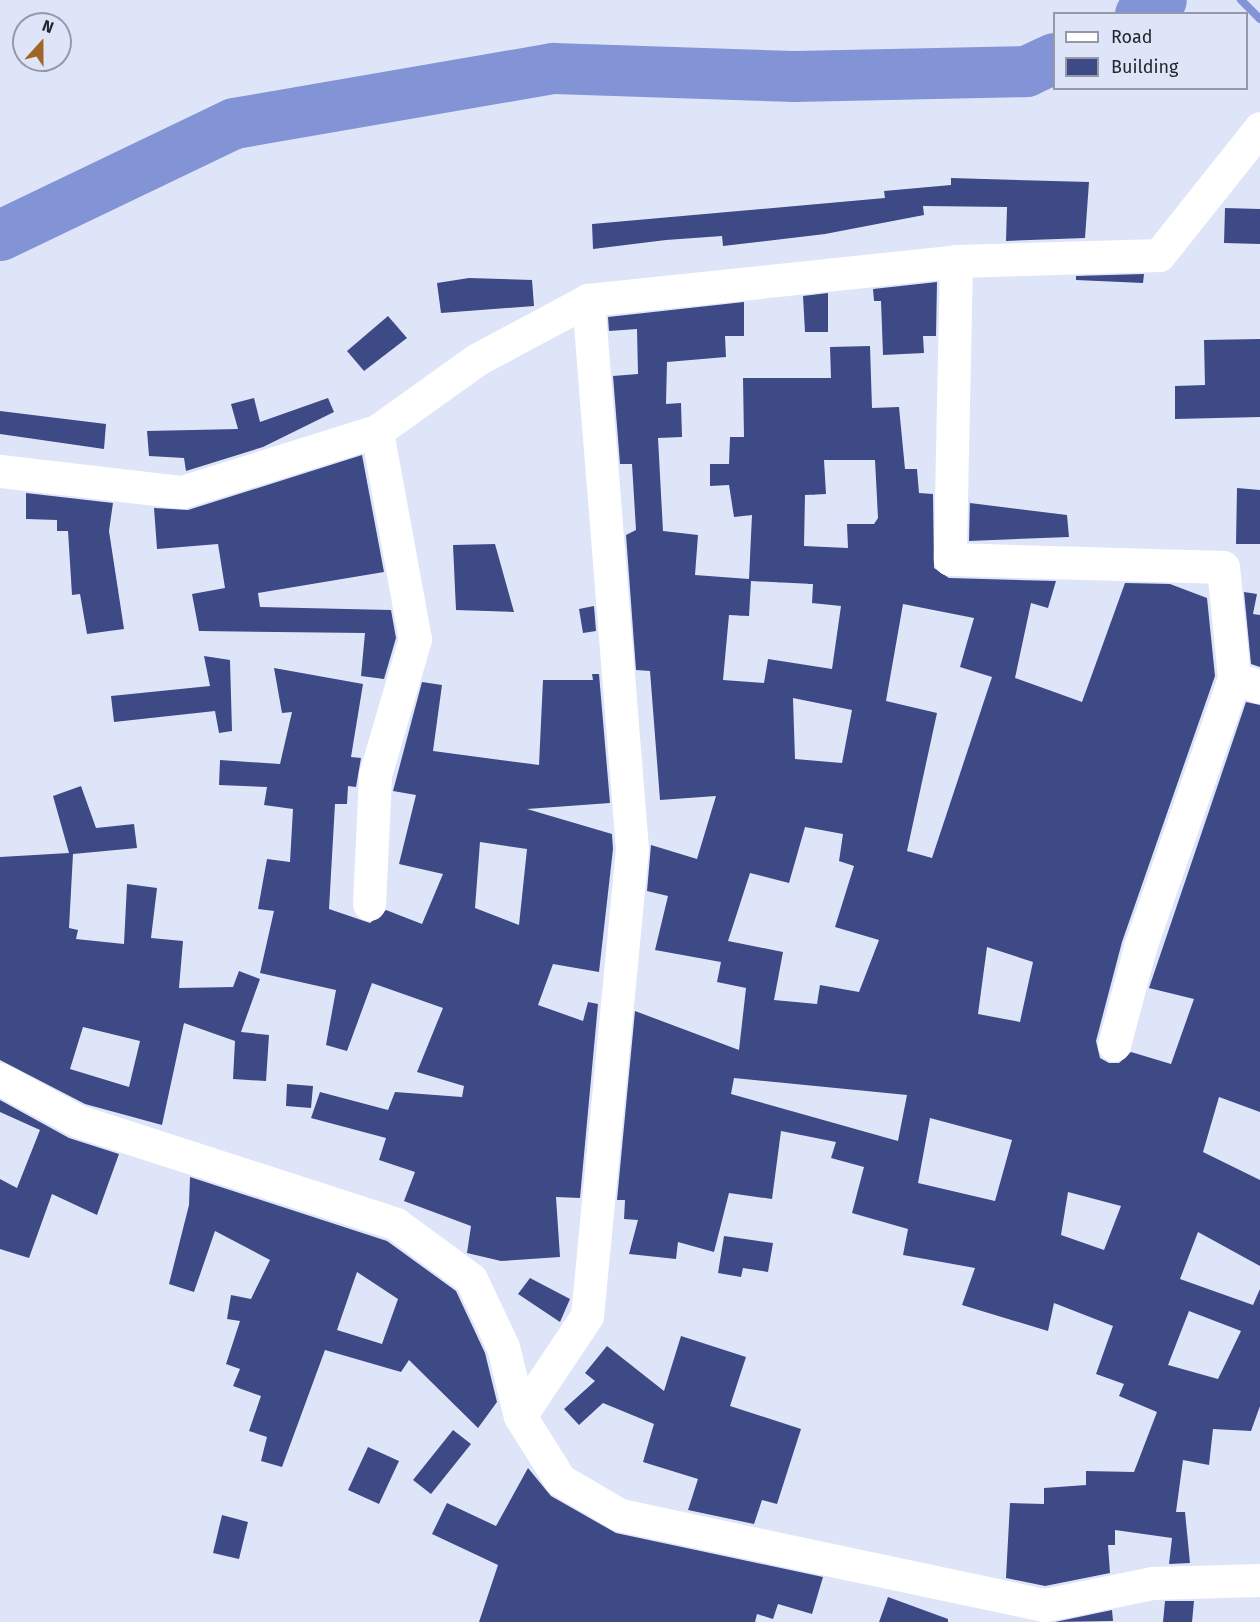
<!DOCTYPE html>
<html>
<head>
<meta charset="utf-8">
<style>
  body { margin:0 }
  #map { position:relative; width:1260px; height:1622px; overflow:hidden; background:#dfe5f8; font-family:"Fira Sans",sans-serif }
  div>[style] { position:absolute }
  .stream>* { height:8px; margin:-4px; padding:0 4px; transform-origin:4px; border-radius:4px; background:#8394d6 }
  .river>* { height:51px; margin:-25.5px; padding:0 25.5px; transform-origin:25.5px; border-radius:25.5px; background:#8394d6 }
  .building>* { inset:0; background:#3d4a86 }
  .minor>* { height:33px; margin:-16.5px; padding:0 16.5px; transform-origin:16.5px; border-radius:16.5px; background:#fff }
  span { translate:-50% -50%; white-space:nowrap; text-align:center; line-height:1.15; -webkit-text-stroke:6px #dfe5f8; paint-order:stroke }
  .legend { position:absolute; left:1053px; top:12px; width:195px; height:78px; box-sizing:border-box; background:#dfe5f8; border:2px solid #9599a7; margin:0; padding:8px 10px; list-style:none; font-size:18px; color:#25272e }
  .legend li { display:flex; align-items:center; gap:12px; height:30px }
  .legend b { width:30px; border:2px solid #9599a7 }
  .north { position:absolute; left:12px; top:12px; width:60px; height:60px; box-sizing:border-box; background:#dfe5f8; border:2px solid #9599a7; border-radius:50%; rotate:21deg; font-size:16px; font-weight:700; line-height:24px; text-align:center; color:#25272e }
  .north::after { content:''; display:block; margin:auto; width:21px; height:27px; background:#a26528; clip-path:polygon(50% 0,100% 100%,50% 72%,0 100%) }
</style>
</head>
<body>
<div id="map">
  <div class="stream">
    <i style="left:1241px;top:0;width:27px;rotate:45deg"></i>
  </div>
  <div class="river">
    <i style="left:1140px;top:14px;width:25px;rotate:-34deg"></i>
    <i style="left:0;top:235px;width:259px;rotate:-25.6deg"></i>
    <i style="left:234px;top:123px;width:324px;rotate:-9.8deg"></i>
    <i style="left:553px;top:68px;width:241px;rotate:1.9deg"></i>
    <i style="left:794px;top:76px;width:232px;rotate:-1.2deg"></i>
    <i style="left:1026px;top:71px;width:31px;rotate:-25deg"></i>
  </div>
  <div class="building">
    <i style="clip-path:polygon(951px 178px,1089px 182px,1085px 238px,1006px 241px,1007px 207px,923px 206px,924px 215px,825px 234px,723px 246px,722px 236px,666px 240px,593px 249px,592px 224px,885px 198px,884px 191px,951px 185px)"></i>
    <i style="clip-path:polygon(1225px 208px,1260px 209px,1260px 244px,1224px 243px)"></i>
    <i style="clip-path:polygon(1144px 274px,1143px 283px,1076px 280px,1076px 276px)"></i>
    <i style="clip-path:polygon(469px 278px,532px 280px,534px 306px,441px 313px,437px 283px)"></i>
    <i style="clip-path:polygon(937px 282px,936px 336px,923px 336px,924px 353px,883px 355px,881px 301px,874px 301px,873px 289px)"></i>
    <i style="clip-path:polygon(828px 293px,828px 332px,805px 332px,803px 296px)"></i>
    <i style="clip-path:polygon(evenodd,744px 302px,744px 336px,725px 336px,726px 357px,667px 362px,666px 404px,681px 403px,682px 437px,658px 438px,663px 531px,698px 535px,695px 575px,749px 579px,752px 515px,734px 517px,729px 485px,710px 486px,710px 464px,729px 464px,730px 437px,744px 437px,743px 378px,831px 378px,830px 347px,870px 346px,872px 408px,899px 407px,905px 469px,917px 469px,919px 493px,933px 494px,934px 568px,949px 578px,1056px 581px,1048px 608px,1031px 603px,1015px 678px,1082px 702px,1125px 583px,1170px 584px,1207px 598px,1215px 676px,1122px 942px,1096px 1041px,1100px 1058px,1109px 1063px,1119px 1063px,1131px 1052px,1171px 1064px,1194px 999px,1149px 988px,1246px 702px,1260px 705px,1260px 1112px,1219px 1097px,1203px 1152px,1260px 1180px,1260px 1266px,1198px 1232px,1180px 1279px,1253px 1305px,1260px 1289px,1260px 1406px,1251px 1431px,1213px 1429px,1209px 1465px,1183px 1460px,1176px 1512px,1185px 1512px,1190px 1563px,1169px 1564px,1172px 1538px,1115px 1530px,1115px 1545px,1108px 1545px,1110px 1573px,1045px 1586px,1006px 1578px,1010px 1503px,1044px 1504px,1044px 1488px,1086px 1485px,1086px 1471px,1134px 1472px,1157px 1412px,1119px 1396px,1124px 1384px,1096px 1374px,1113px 1326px,1054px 1303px,1048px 1331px,962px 1305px,975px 1268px,903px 1255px,908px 1229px,852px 1213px,864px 1167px,831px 1158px,836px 1142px,781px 1131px,772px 1199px,729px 1193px,714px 1252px,678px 1242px,676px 1259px,629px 1254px,638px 1220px,624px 1219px,625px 1200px,617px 1200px,635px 1011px,739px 1050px,746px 988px,717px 982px,721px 962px,655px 950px,668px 896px,647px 891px,651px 845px,697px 859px,716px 796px,660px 800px,650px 671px,636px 670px,626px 535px,636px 530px,632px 464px,620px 464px,613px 376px,638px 374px,637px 329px,609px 331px,608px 317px,744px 302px,824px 460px,875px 460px,878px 518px,874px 524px,847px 524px,848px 548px,804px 546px,805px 495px,826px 494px,824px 460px,744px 302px,751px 581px,813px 584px,812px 603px,841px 606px,832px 669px,768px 659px,764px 683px,723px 680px,729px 615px,749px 616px,751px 581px,744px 302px,903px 604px,974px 618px,960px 667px,992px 677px,932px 858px,907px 851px,937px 713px,886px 701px,903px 604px,744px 302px,793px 698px,852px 710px,842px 763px,795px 759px,793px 698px,744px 302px,805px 827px,843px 834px,839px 861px,854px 866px,835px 927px,879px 940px,859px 992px,820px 985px,817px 1004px,774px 1000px,783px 952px,728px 941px,750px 873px,789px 883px,805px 827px,744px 302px,987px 947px,1033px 962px,1020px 1022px,978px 1014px,987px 947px,744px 302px,734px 1078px,907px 1095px,898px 1141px,731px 1094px,734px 1078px,744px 302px,930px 1118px,1012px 1140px,995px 1201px,918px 1183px,930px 1118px,744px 302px,1068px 1192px,1121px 1206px,1104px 1250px,1061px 1235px,1068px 1192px,744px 302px,1189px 1311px,1241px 1331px,1218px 1379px,1168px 1365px,1189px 1311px)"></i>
    <i style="clip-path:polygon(388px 316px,407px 338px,364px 371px,347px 351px)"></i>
    <i style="clip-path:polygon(1260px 339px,1260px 417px,1175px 419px,1175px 386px,1205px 385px,1204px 340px)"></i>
    <i style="clip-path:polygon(254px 398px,260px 422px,328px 398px,334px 412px,263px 447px,186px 471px,184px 458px,149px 456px,147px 431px,238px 429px,231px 404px)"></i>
    <i style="clip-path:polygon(0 411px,106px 424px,104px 449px,0 434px)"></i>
    <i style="clip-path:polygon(362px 455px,384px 572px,258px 593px,260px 607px,391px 610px,396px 638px,384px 679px,361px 676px,365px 633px,199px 631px,192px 594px,225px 588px,218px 544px,157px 549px,154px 508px,188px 510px)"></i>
    <i style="clip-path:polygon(1237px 488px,1260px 490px,1260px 544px,1236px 544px)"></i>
    <i style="clip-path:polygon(26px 493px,113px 503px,109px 531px,124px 629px,87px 634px,80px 594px,72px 595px,68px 531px,57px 531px,57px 520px,26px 519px)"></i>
    <i style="clip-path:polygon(970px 496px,970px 503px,1067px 515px,1069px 537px,969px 541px)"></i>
    <i style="clip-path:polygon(495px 544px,514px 612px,456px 610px,453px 545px)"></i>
    <i style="clip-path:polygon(1244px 592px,1257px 594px,1253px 614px,1260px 615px,1260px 667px,1251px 664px)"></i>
    <i style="clip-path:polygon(594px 606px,596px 631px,583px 633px,579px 609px)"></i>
    <i style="clip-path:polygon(204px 656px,230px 660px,232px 731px,219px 733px,215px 711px,114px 722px,111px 696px,210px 686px)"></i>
    <i style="clip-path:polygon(evenodd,274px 668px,363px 684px,351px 757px,361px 758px,356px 787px,348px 786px,347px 804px,335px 804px,329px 909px,370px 923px,386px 910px,422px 924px,443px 874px,399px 864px,416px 795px,393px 791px,422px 682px,442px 685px,433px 751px,539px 765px,543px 680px,593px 680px,592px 674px,599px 674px,610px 803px,527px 809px,612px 834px,613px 849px,599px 972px,553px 964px,538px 1005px,583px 1021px,588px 1002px,598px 1004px,580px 1198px,556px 1197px,560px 1257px,501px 1261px,467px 1253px,471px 1226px,404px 1201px,415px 1172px,379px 1160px,386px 1138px,311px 1118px,320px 1092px,388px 1110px,395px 1092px,462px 1097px,464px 1086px,417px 1072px,443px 1008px,372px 983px,347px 1051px,326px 1045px,336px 990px,260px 973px,274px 911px,258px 909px,267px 859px,290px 862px,293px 809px,264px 805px,267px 787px,219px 785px,220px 760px,280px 764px,292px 712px,282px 713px,274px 668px,480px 842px,527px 849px,519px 925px,475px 908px,480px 842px)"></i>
    <i style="clip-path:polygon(evenodd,81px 786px,96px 828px,134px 824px,137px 848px,73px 854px,69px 928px,78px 930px,76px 939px,124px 944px,127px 884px,157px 888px,151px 938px,183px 941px,179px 988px,233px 987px,239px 971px,260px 979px,241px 1032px,269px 1035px,266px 1081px,233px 1079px,235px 1041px,184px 1023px,162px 1125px,85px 1104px,0 1060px,0 857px,69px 853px,53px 796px,81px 786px,83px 1027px,140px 1041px,129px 1087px,70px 1069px,83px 1027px)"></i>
    <i style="clip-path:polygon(287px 1084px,313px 1086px,311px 1108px,286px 1106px)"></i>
    <i style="clip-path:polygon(0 1100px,69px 1138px,119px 1154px,97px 1215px,52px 1194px,29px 1258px,0 1249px,0 1179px,17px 1188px,40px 1130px,0 1112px)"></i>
    <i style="clip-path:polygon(evenodd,190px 1177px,387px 1241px,456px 1291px,485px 1353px,497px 1402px,478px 1428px,409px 1360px,401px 1372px,325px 1350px,282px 1467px,261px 1461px,267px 1437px,249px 1431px,261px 1396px,233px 1386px,240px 1369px,226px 1364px,240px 1321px,227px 1319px,231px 1295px,251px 1299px,270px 1260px,215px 1231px,194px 1292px,169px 1284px,189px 1205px,190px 1177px,357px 1272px,398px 1299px,382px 1344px,337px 1330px,357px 1272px)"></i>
    <i style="clip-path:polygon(724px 1236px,773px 1243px,768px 1272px,743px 1268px,741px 1277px,718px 1273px)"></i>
    <i style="clip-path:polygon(530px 1278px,570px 1299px,560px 1322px,518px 1294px)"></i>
    <i style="clip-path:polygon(681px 1336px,746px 1357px,730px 1406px,801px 1429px,777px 1504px,762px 1500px,754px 1524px,688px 1510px,698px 1479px,643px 1462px,654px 1424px,603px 1403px,579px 1425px,564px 1409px,595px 1381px,585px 1373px,607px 1346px,664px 1391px)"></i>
    <i style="clip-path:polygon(453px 1430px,471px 1444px,431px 1494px,413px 1480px)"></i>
    <i style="clip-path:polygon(368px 1447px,399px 1461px,379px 1504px,348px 1490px)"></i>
    <i style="clip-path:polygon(528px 1468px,551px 1496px,616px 1533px,823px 1577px,812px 1614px,778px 1604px,773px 1619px,757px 1614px,755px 1622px,479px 1622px,498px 1565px,432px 1534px,447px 1503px,496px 1526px)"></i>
    <i style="clip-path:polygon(222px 1515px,248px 1522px,239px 1559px,213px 1553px)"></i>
    <i style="clip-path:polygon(888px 1597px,948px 1619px,948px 1622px,879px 1622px)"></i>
    <i style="clip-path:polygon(1165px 1601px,1194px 1601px,1192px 1622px,1163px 1622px)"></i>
    <i style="clip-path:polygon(1112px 1610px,1113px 1621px,1055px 1622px)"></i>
  </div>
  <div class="minor">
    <i style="left:956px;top:261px;width:298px;rotate:91.2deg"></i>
    <i style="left:950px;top:559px;width:273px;rotate:1.7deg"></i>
    <i style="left:1223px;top:567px;width:112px;rotate:84.3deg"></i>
    <i style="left:0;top:471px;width:183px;rotate:6.6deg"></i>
    <i style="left:182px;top:492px;width:204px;rotate:-17.4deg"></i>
    <i style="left:377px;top:431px;width:122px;rotate:-35.6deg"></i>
    <i style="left:476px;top:360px;width:127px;rotate:-28.2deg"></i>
    <i style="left:588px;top:300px;width:370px;rotate:-6deg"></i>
    <i style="left:956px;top:261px;width:203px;rotate:-1.7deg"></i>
    <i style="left:1159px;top:255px;width:162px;rotate:-51.5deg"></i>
    <i style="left:369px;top:904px;width:129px;rotate:-87.3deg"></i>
    <i style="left:375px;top:775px;width:142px;rotate:-73.6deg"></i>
    <i style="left:415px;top:639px;width:211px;rotate:-100.4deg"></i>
    <i style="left:1114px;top:1045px;width:101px;rotate:-75.1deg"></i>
    <i style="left:1140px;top:947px;width:285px;rotate:-70.7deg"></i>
    <i style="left:1234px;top:678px;width:28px;rotate:19deg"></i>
    <i style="left:0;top:1079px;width:89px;rotate:28.3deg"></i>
    <i style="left:78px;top:1121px;width:334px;rotate:17.9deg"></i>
    <i style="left:396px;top:1224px;width:93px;rotate:36.3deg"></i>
    <i style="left:471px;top:1279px;width:75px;rotate:64.8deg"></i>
    <i style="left:503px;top:1347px;width:71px;rotate:76.2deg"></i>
    <i style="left:520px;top:1416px;width:75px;rotate:58deg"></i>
    <i style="left:560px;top:1480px;width:69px;rotate:30.3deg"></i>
    <i style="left:620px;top:1515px;width:434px;rotate:12deg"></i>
    <i style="left:1045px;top:1605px;width:109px;rotate:-11.6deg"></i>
    <i style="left:1152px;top:1583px;width:108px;rotate:-1.6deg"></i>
    <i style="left:520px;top:1416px;width:120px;rotate:-56.2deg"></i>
    <i style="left:587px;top:1316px;width:469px;rotate:-84.5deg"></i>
    <i style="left:632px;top:849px;width:551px;rotate:-94.58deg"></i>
  </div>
  <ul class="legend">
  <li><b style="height:8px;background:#fff"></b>Road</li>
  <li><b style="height:16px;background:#3d4a86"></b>Building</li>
  </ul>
  <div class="north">N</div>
</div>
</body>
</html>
